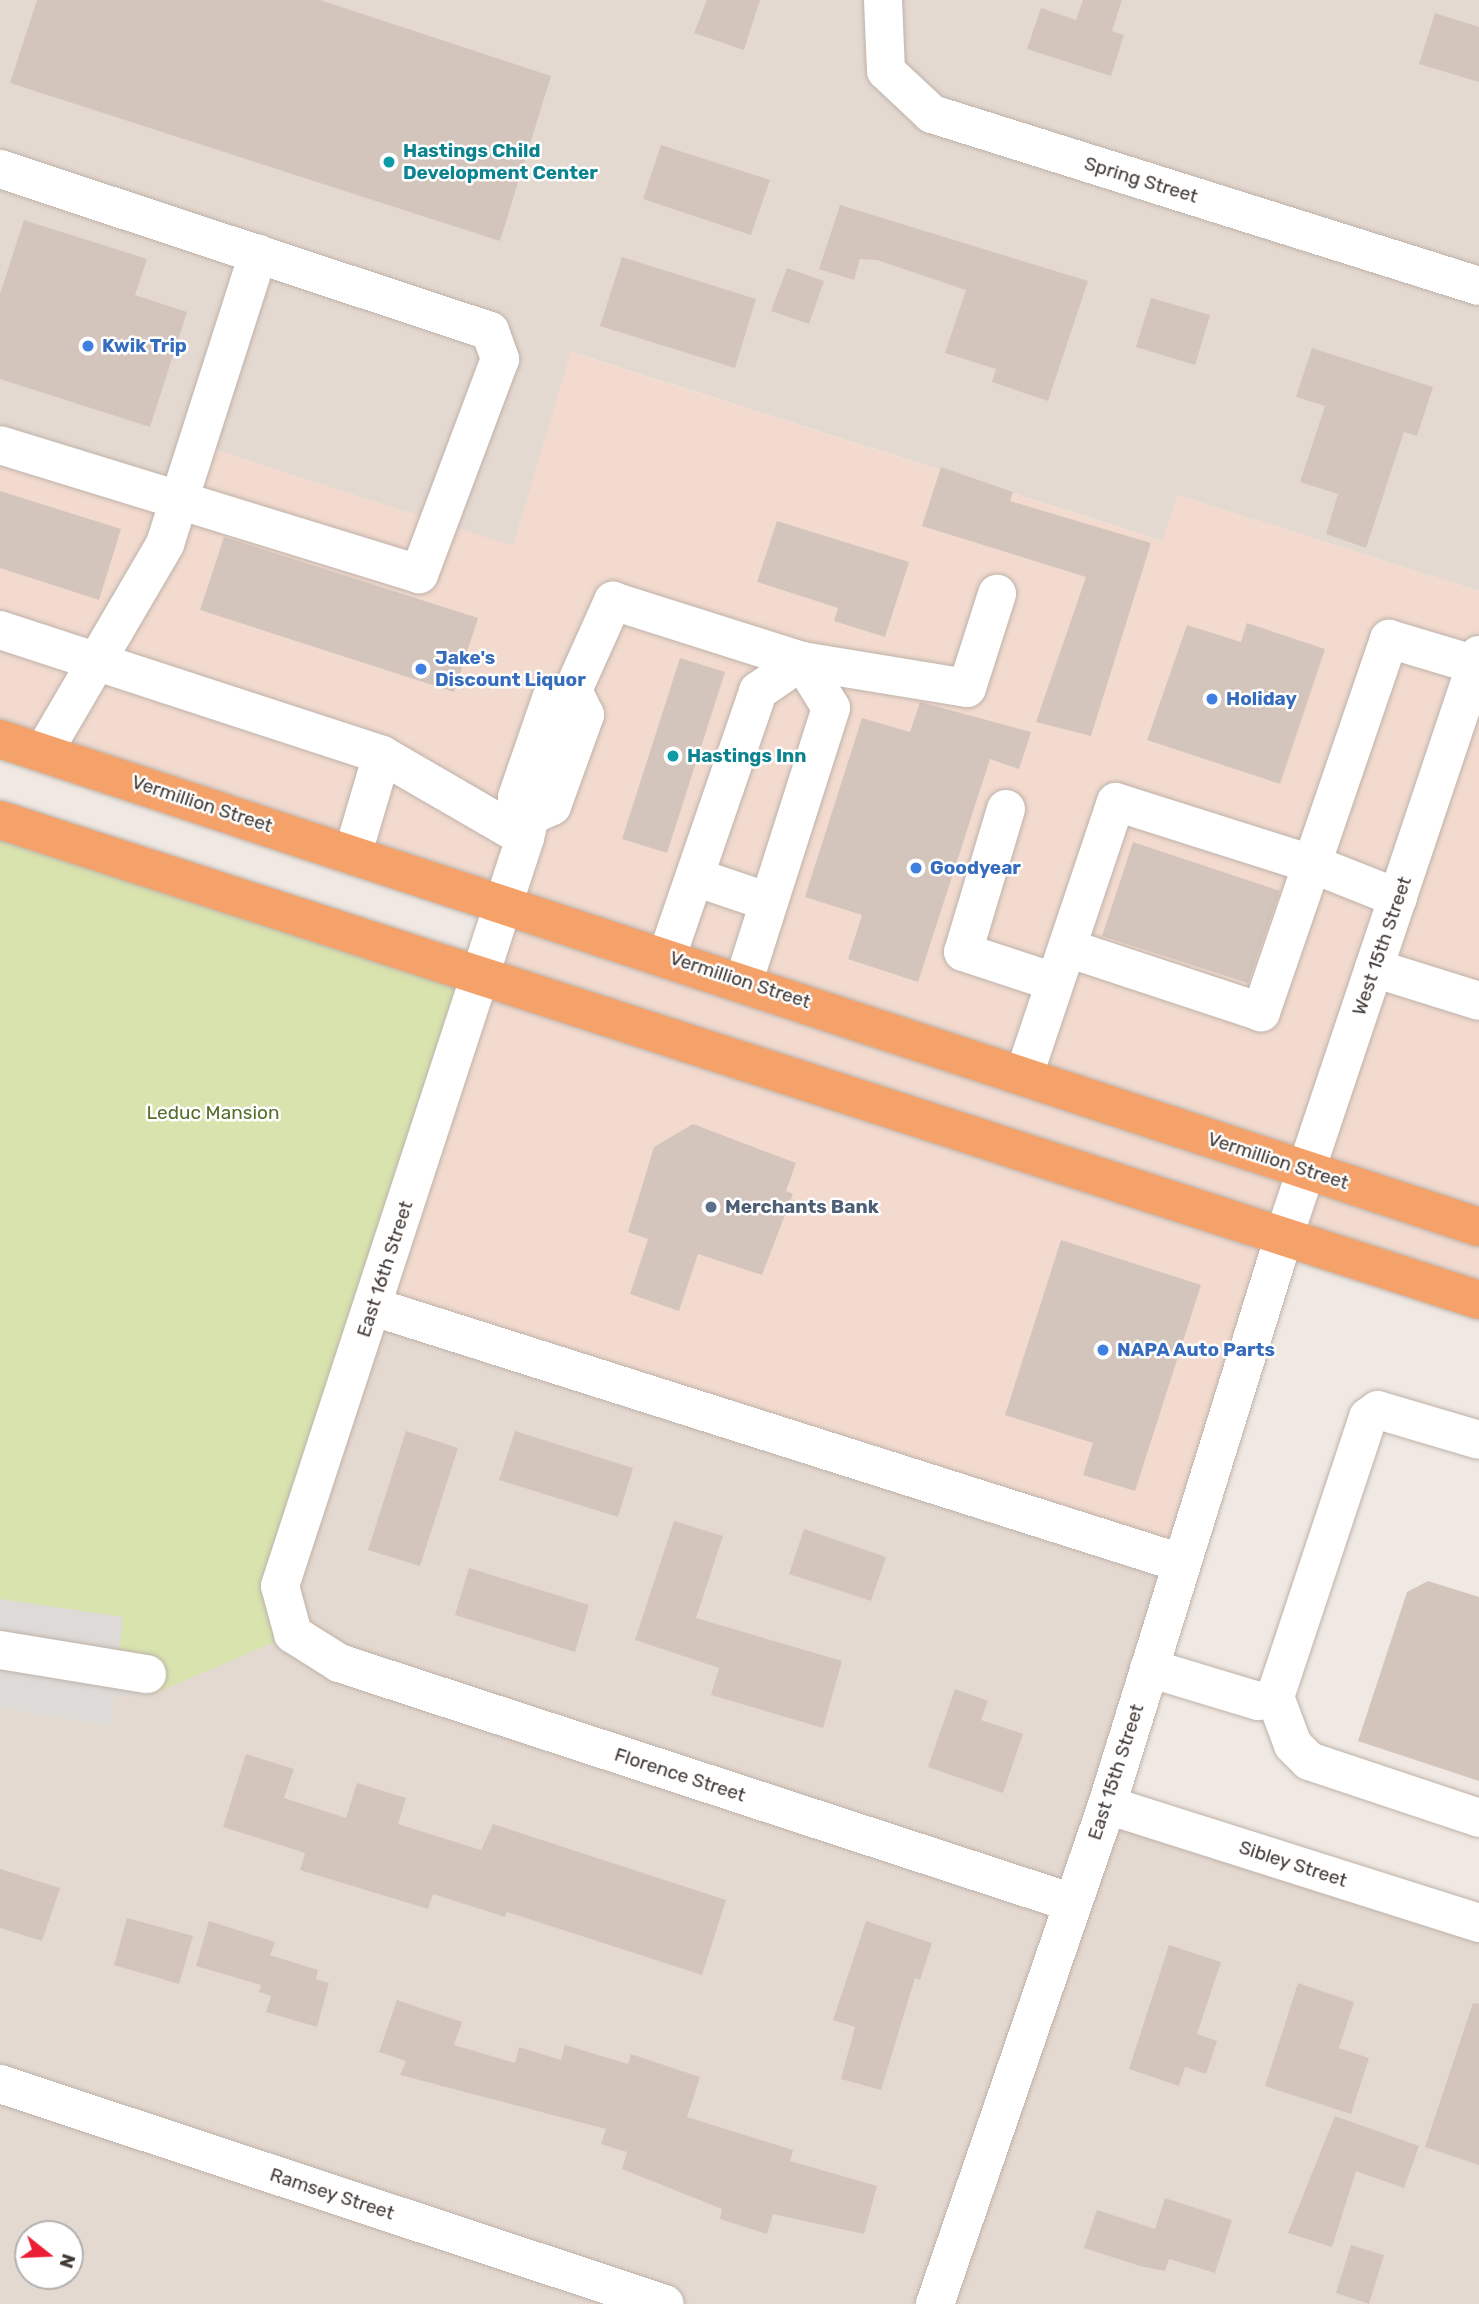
<!DOCTYPE html>
<html>
<head>
<meta charset="utf-8">
<style>
  body { margin:0 }
  #map { position:relative; width:1479px; height:2304px; overflow:hidden; background:#f0e9e3; font-family:Rubik,sans-serif }
  div>[style] { position:absolute }
  .residential>* { inset:0; background:#e4d9d1 }
  .commercial>* { inset:0; background:#f2dacf }
  .green>* { inset:0; background:#d9e3ae }
  .parking>* { inset:0; background:#dedad8 }
  .building>* { inset:0; background:#d4c5bc }
  .roads { filter:drop-shadow(0 0 2px #beb2a9) drop-shadow(0 0 2px #beb2a9) }
  .minor>* { height:38px; margin:-19px; padding:0 19px; transform-origin:19px; border-radius:19px; background:#fff }
  .highway>* { height:38px; margin:-19px; padding:0 19px; transform-origin:19px; border-radius:19px; background:#f4a26a }
  .dots>* { width:19px; height:19px; translate:-50% -50%; box-sizing:border-box; border:4px solid #fff; border-radius:50% }
  span { translate:-50% -50%; white-space:nowrap; text-align:center; line-height:1.15; -webkit-text-stroke:5px #fff; paint-order:stroke }
  .culture-label { font-size:19px; color:#0d838f; font-weight:700 }
  .left { translate:0 -50%; text-align:left }
  .street-label { font-size:19px; color:#423934 }
  .shop-label { font-size:19px; color:#366cbe; font-weight:700 }
  .park-label { font-size:19px; color:#566f2c }
  .service-label { font-size:19px; color:#4e5e75; font-weight:700 }
  .north { position:absolute; left:14px; top:2220px; width:70px; height:70px; box-sizing:border-box; background:#fff; border:2px solid #b3b0ae; border-radius:50%; rotate:108deg; font-size:19px; font-weight:700; line-height:28px; text-align:center; color:#423934 }
  .north::after { content:''; display:block; margin:auto; width:24px; height:32px; background:#ec1e35; clip-path:polygon(50% 0,100% 100%,50% 72%,0 100%) }
</style>
</head>
<body>
<div id="map">
  <div class="residential">
    <i style="clip-path:polygon(0 0,1479px 0,1479px 591px,1178px 495px,1163px 541px,572px 352px,513px 547px,210px 448px,189px 508px,0 447px)"></i>
    <i style="clip-path:polygon(evenodd,0 820px,1181px 1563px,1107px 1805px,1479px 1923px,1479px 2304px,0 2304px,0 820px,28px 2234px,70px 2234px,70px 2276px,28px 2276px,28px 2234px)"></i>
  </div>
  <div class="commercial">
    <i style="clip-path:polygon(571px 352px,1162px 541px,1178px 495px,1479px 591px,1479px 1300px,1284px 1237px,1181px 1563px,374px 1307px,500px 903px,0 739px,0 447px,189px 508px,209px 448px,513px 546px)"></i>
  </div>
  <div class="green">
    <i style="clip-path:polygon(0 820px,480px 977px,280px 1585px,293px 1634px,151px 1695px,115px 1695px,113px 1726px,0 1708px)"></i>
  </div>
  <div class="parking">
    <i style="clip-path:polygon(0 1599px,123px 1617px,119px 1652px,153px 1657px,151px 1695px,115px 1695px,113px 1726px,0 1708px)"></i>
  </div>
  <div class="building">
    <i style="clip-path:polygon(37px 0,320px 0,551px 76px,500px 241px,10px 83px)"></i>
    <i style="clip-path:polygon(707px 0,760px 0,744px 50px,694px 33px)"></i>
    <i style="clip-path:polygon(1083px 0,1122px 0,1112px 31px,1124px 35px,1111px 76px,1027px 49px,1041px 8px,1076px 20px)"></i>
    <i style="clip-path:polygon(1435px 13px,1479px 27px,1479px 82px,1419px 64px)"></i>
    <i style="clip-path:polygon(661px 145px,770px 180px,751px 235px,643px 199px)"></i>
    <i style="clip-path:polygon(840px 205px,1088px 281px,1048px 401px,992px 382px,996px 369px,945px 353px,966px 290px,877px 260px,860px 259px,854px 280px,819px 269px)"></i>
    <i style="clip-path:polygon(24px 220px,147px 259px,135px 295px,187px 312px,150px 427px,0 379px,0 294px)"></i>
    <i style="clip-path:polygon(622px 257px,756px 299px,735px 368px,600px 326px)"></i>
    <i style="clip-path:polygon(787px 268px,824px 281px,809px 324px,771px 311px)"></i>
    <i style="clip-path:polygon(1151px 298px,1210px 315px,1195px 365px,1136px 347px)"></i>
    <i style="clip-path:polygon(1312px 348px,1433px 387px,1417px 436px,1404px 432px,1366px 548px,1326px 534px,1338px 494px,1300px 482px,1325px 406px,1296px 397px)"></i>
    <i style="clip-path:polygon(941px 467px,1013px 492px,1010px 501px,1151px 543px,1091px 736px,1036px 722px,1086px 577px,922px 526px)"></i>
    <i style="clip-path:polygon(0 491px,121px 529px,99px 600px,0 568px)"></i>
    <i style="clip-path:polygon(777px 521px,909px 562px,885px 637px,834px 621px,838px 608px,757px 582px)"></i>
    <i style="clip-path:polygon(224px 537px,478px 618px,454px 692px,200px 610px)"></i>
    <i style="clip-path:polygon(1247px 623px,1325px 649px,1280px 784px,1147px 740px,1187px 625px,1241px 642px)"></i>
    <i style="clip-path:polygon(680px 658px,725px 672px,667px 853px,622px 839px)"></i>
    <i style="clip-path:polygon(920px 702px,1031px 732px,1019px 769px,990px 759px,918px 982px,848px 959px,862px 915px,805px 897px,862px 718px,910px 732px)"></i>
    <i style="clip-path:polygon(1133px 842px,1280px 891px,1248px 983px,1102px 936px)"></i>
    <i style="clip-path:polygon(693px 1124px,796px 1163px,786px 1191px,793px 1194px,762px 1275px,698px 1254px,679px 1311px,630px 1294px,648px 1239px,628px 1232px,654px 1147px)"></i>
    <i style="clip-path:polygon(1061px 1240px,1201px 1285px,1135px 1491px,1083px 1475px,1093px 1443px,1005px 1415px)"></i>
    <i style="clip-path:polygon(406px 1431px,458px 1448px,420px 1566px,368px 1550px)"></i>
    <i style="clip-path:polygon(515px 1431px,633px 1468px,618px 1517px,499px 1480px)"></i>
    <i style="clip-path:polygon(674px 1521px,723px 1536px,696px 1618px,842px 1661px,823px 1728px,711px 1695px,719px 1668px,635px 1640px)"></i>
    <i style="clip-path:polygon(804px 1529px,886px 1557px,871px 1601px,789px 1574px)"></i>
    <i style="clip-path:polygon(469px 1568px,589px 1605px,575px 1652px,455px 1615px)"></i>
    <i style="clip-path:polygon(1428px 1581px,1479px 1597px,1479px 1781px,1358px 1741px,1407px 1592px)"></i>
    <i style="clip-path:polygon(955px 1689px,988px 1701px,981px 1720px,1023px 1734px,1003px 1793px,928px 1767px)"></i>
    <i style="clip-path:polygon(246px 1754px,294px 1769px,284px 1798px,346px 1818px,357px 1783px,406px 1798px,398px 1824px,481px 1850px,493px 1824px,726px 1900px,702px 1975px,507px 1912px,505px 1917px,433px 1894px,428px 1909px,300px 1870px,305px 1853px,223px 1827px)"></i>
    <i style="clip-path:polygon(0 1869px,60px 1888px,42px 1941px,0 1928px)"></i>
    <i style="clip-path:polygon(127px 1918px,193px 1936px,179px 1984px,114px 1965px)"></i>
    <i style="clip-path:polygon(209px 1921px,275px 1942px,270px 1955px,318px 1970px,316px 1979px,329px 1983px,317px 2027px,266px 2012px,271px 1996px,259px 1992px,261px 1985px,196px 1966px)"></i>
    <i style="clip-path:polygon(866px 1921px,932px 1943px,920px 1980px,915px 1978px,881px 2090px,841px 2079px,855px 2027px,833px 2020px)"></i>
    <i style="clip-path:polygon(1169px 1945px,1221px 1962px,1197px 2034px,1217px 2041px,1206px 2074px,1185px 2067px,1179px 2086px,1129px 2069px)"></i>
    <i style="clip-path:polygon(1298px 1983px,1354px 2002px,1339px 2048px,1369px 2058px,1351px 2114px,1265px 2086px)"></i>
    <i style="clip-path:polygon(397px 2000px,462px 2022px,454px 2045px,515px 2063px,519px 2047px,561px 2060px,565px 2045px,628px 2064px,631px 2054px,700px 2077px,687px 2117px,793px 2150px,790px 2161px,877px 2186px,864px 2234px,773px 2214px,767px 2234px,720px 2219px,722px 2209px,622px 2169px,627px 2152px,601px 2144px,606px 2129px,400px 2075px,406px 2061px,379px 2052px)"></i>
    <i style="clip-path:polygon(1473px 2003px,1479px 2004px,1479px 2165px,1425px 2147px)"></i>
    <i style="clip-path:polygon(1335px 2116px,1419px 2146px,1404px 2188px,1356px 2171px,1332px 2247px,1288px 2233px)"></i>
    <i style="clip-path:polygon(1165px 2198px,1232px 2220px,1215px 2273px,1169px 2259px,1165px 2271px,1140px 2266px,1084px 2248px,1097px 2210px,1155px 2229px)"></i>
    <i style="clip-path:polygon(1351px 2245px,1384px 2255px,1369px 2304px,1336px 2293px)"></i>
  </div>
  <div class="roads">
    <div class="minor">
      <i style="left:883px;top:0;width:71px;rotate:87.6deg"></i>
      <i style="left:886px;top:71px;width:63px;rotate:43.1deg"></i>
      <i style="left:932px;top:114px;width:573px;rotate:17.46deg"></i>
      <i style="left:0;top:169px;width:516px;rotate:18.29deg"></i>
      <i style="left:490px;top:331px;width:30px;rotate:70deg"></i>
      <i style="left:500px;top:359px;width:230px;rotate:110.6deg"></i>
      <i style="left:419px;top:574px;width:438px;rotate:-162.9deg"></i>
      <i style="left:0;top:630px;width:402px;rotate:18.1deg"></i>
      <i style="left:382px;top:755px;width:102px;rotate:106.5deg"></i>
      <i style="left:43px;top:753px;width:242px;rotate:-59.7deg"></i>
      <i style="left:165px;top:544px;width:305px;rotate:-72.2deg"></i>
      <i style="left:382px;top:755px;width:165px;rotate:30.1deg"></i>
      <i style="left:525px;top:838px;width:787px;rotate:108.14deg"></i>
      <i style="left:280px;top:1586px;width:50px;rotate:74.8deg"></i>
      <i style="left:293px;top:1634px;width:54px;rotate:32.2deg"></i>
      <i style="left:339px;top:1663px;width:772px;rotate:18.11deg"></i>
      <i style="left:1006px;top:809px;width:149px;rotate:106.7deg"></i>
      <i style="left:963px;top:952px;width:96px;rotate:18.2deg"></i>
      <i style="left:530px;top:816px;width:24px;rotate:-24deg"></i>
      <i style="left:552px;top:806px;width:97px;rotate:-70.1deg"></i>
      <i style="left:585px;top:715px;width:28px;rotate:-116deg"></i>
      <i style="left:525px;top:838px;width:23px;rotate:-77deg"></i>
      <i style="left:530px;top:816px;width:23px;rotate:-124deg"></i>
      <i style="left:517px;top:797px;width:104px;rotate:-70.9deg"></i>
      <i style="left:551px;top:699px;width:24px;rotate:-22deg"></i>
      <i style="left:573px;top:690px;width:98px;rotate:-65.8deg"></i>
      <i style="left:613px;top:601px;width:198px;rotate:17.6deg"></i>
      <i style="left:802px;top:661px;width:167px;rotate:9.3deg"></i>
      <i style="left:967px;top:688px;width:99px;rotate:-72.3deg"></i>
      <i style="left:695px;top:877px;width:78px;rotate:18.7deg"></i>
      <i style="left:1398px;top:898px;width:92px;rotate:-158.4deg"></i>
      <i style="left:1312px;top:864px;width:238px;rotate:-71.1deg"></i>
      <i style="left:1389px;top:639px;width:91px;rotate:16.6deg"></i>
      <i style="left:667px;top:956px;width:280px;rotate:-71deg"></i>
      <i style="left:758px;top:691px;width:53px;rotate:-34.3deg"></i>
      <i style="left:802px;top:661px;width:55px;rotate:58.3deg"></i>
      <i style="left:831px;top:708px;width:287px;rotate:107.7deg"></i>
      <i style="left:1374px;top:968px;width:110px;rotate:17.4deg"></i>
      <i style="left:1024px;top:1075px;width:288px;rotate:-71.4deg"></i>
      <i style="left:1116px;top:802px;width:206px;rotate:17.6deg"></i>
      <i style="left:1312px;top:864px;width:157px;rotate:109deg"></i>
      <i style="left:1261px;top:1012px;width:204px;rotate:-161.7deg"></i>
      <i style="left:374px;top:1307px;width:847px;rotate:17.6deg"></i>
      <i style="left:0;top:1650px;width:149px;rotate:9.3deg"></i>
      <i style="left:1149px;top:1668px;width:114px;rotate:16.8deg"></i>
      <i style="left:1258px;top:1701px;width:17px;rotate:-13deg"></i>
      <i style="left:1275px;top:1697px;width:295px;rotate:-71.6deg"></i>
      <i style="left:1368px;top:1417px;width:12px;rotate:-35deg"></i>
      <i style="left:1378px;top:1410px;width:105px;rotate:16.5deg"></i>
      <i style="left:1275px;top:1697px;width:51px;rotate:69.4deg"></i>
      <i style="left:1293px;top:1745px;width:23px;rotate:45deg"></i>
      <i style="left:1309px;top:1761px;width:179px;rotate:18.5deg"></i>
      <i style="left:1107px;top:1805px;width:390px;rotate:17.6deg"></i>
      <i style="left:0;top:2084px;width:700px;rotate:18.31deg"></i>
      <i style="left:935px;top:2304px;width:528px;rotate:-70.98deg"></i>
      <i style="left:1107px;top:1805px;width:596px;rotate:-72.72deg"></i>
      <i style="left:1284px;top:1236px;width:613px;rotate:-71.45deg"></i>
    </div>
    <div class="highway">
      <i style="left:0;top:739px;width:1557px;rotate:18.26deg"></i>
      <i style="left:0;top:820px;width:1555px;rotate:17.98deg"></i>
    </div>
  </div>
  <div class="dots">
    <i style="left:389px;top:162px;background:#0f9aa8"></i>
    <i style="left:88px;top:346px;background:#3f7fe0"></i>
    <i style="left:421px;top:669px;background:#3f7fe0"></i>
    <i style="left:1212px;top:699px;background:#3f7fe0"></i>
    <i style="left:673px;top:756px;background:#0f9aa8"></i>
    <i style="left:916px;top:868px;background:#3f7fe0"></i>
    <i style="left:711px;top:1207px;background:#5c6f8a"></i>
    <i style="left:1103px;top:1350px;background:#3f7fe0"></i>
  </div>
  <div class="culture-label">
    <span class="left" style="left:403px;top:162px">Hastings Child<br>Development Center</span>
    <span class="left" style="left:687px;top:756px">Hastings Inn</span>
  </div>
  <div class="street-label">
    <span style="left:1141px;top:180px;rotate:17deg">Spring Street</span>
    <span style="left:202px;top:804px;rotate:18deg">Vermillion Street</span>
    <span style="left:1382px;top:946px;rotate:-71deg">West 15th Street</span>
    <span style="left:740px;top:980px;rotate:18deg">Vermillion Street</span>
    <span style="left:1278px;top:1161px;rotate:18deg">Vermillion Street</span>
    <span style="left:385px;top:1269px;rotate:-72deg">East 16th Street</span>
    <span style="left:1116px;top:1772px;rotate:-72deg">East 15th Street</span>
    <span style="left:680px;top:1775px;rotate:18deg">Florence Street</span>
    <span style="left:1293px;top:1864px;rotate:18deg">Sibley Street</span>
    <span style="left:332px;top:2194px;rotate:18deg">Ramsey Street</span>
  </div>
  <div class="shop-label">
    <span class="left" style="left:102px;top:346px">Kwik Trip</span>
    <span class="left" style="left:435px;top:669px">Jake's<br>Discount Liquor</span>
    <span class="left" style="left:1226px;top:699px">Holiday</span>
    <span class="left" style="left:930px;top:868px">Goodyear</span>
    <span class="left" style="left:1117px;top:1350px">NAPA Auto Parts</span>
  </div>
  <div class="park-label">
    <span style="left:213px;top:1113px">Leduc Mansion</span>
  </div>
  <div class="service-label">
    <span class="left" style="left:725px;top:1207px">Merchants Bank</span>
  </div>
  <div class="north">N</div>
</div>
</body>
</html>
